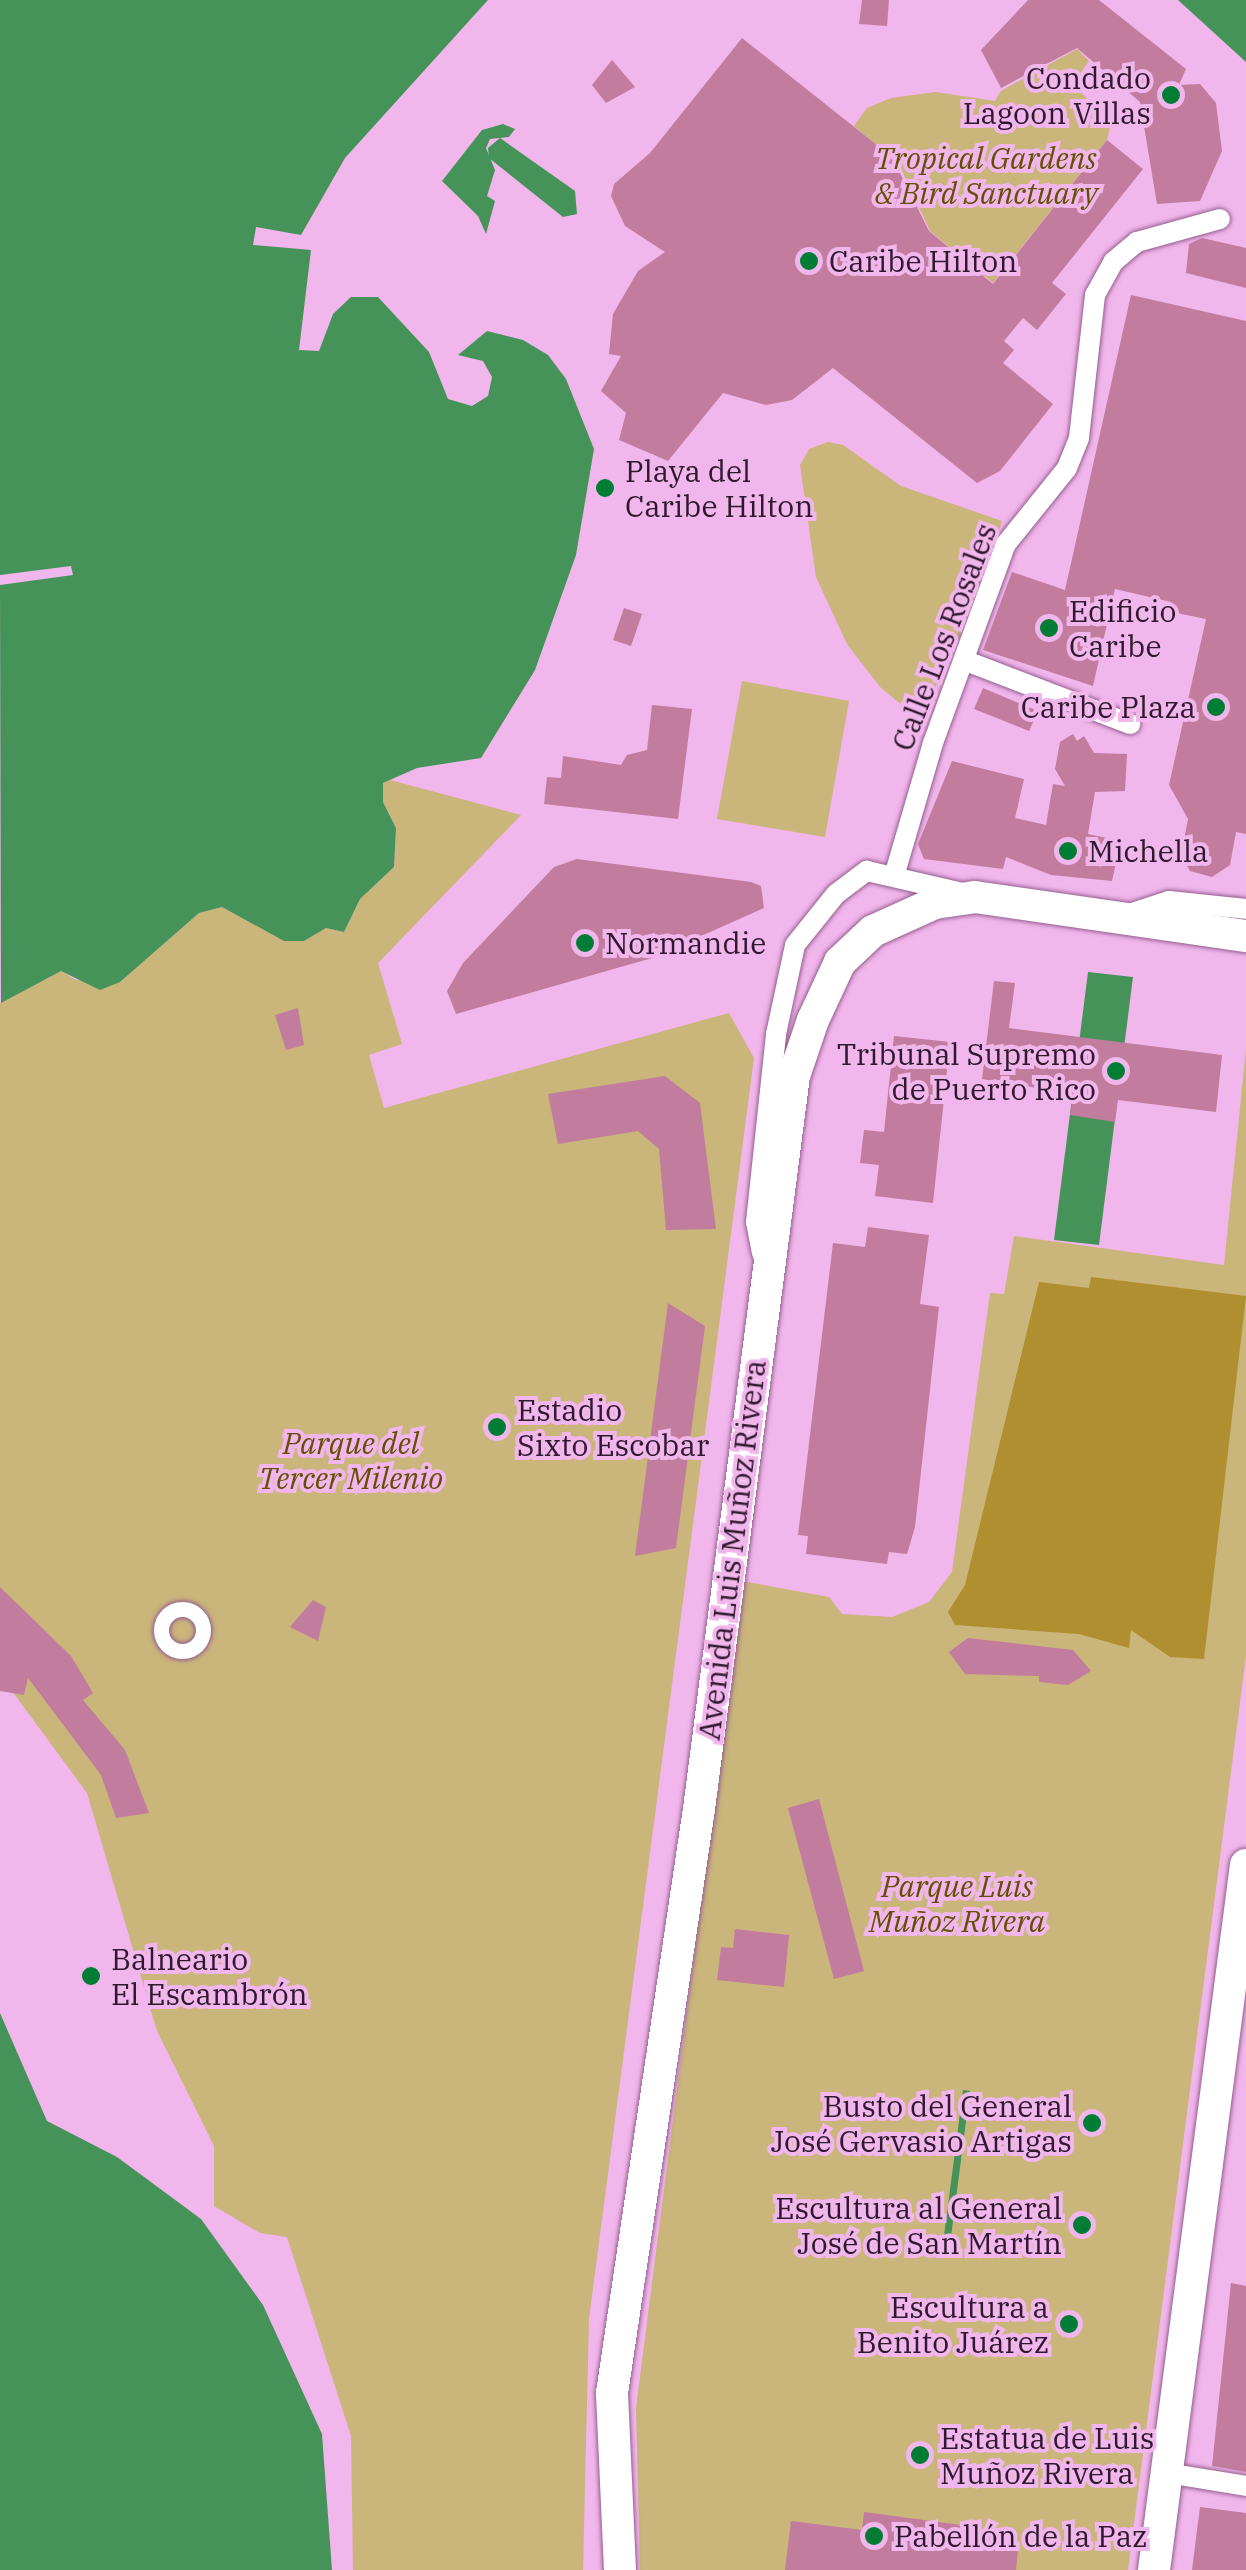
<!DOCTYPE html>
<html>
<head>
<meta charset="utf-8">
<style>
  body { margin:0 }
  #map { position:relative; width:1246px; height:2570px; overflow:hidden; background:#f1b6eb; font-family:"IBM Plex Serif",serif }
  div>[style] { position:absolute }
  .green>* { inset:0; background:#cab57b }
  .forest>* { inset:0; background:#af8f2f }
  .water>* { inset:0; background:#459358 }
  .building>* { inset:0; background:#c27c9e }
  .roads { filter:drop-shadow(0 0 2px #955f90) drop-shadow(0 0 2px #955f90) }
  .pedestrian>* { height:15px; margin:-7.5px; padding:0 7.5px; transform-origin:7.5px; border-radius:7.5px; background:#fff }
  .pedestrian>.ring { margin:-7.5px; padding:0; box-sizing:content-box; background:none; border:15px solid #fff; border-radius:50% }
  .minor>* { height:20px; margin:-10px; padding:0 10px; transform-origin:10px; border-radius:10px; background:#fff }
  .primary>* { height:32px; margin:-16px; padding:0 16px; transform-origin:16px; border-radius:16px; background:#fff }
  .dots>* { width:28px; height:28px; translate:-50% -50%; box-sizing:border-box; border:5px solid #f1b6eb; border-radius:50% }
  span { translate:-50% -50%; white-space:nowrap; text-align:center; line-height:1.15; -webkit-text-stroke:8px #f1b6eb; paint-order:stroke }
  .poi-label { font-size:30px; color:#2f192e }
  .right { translate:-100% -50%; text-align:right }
  .left { translate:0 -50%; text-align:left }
  .park-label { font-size:30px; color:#654f02; font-style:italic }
  .street-label { font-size:30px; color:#2f192e }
</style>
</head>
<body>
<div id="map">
  <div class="green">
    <i style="clip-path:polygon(1077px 49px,1089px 61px,1073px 84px,1111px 123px,1107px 140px,993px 283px,930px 231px,899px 164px,854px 126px,867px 108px,891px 98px,936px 92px,995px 101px,1001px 91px)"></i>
    <i style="clip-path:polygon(828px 442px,843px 445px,901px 486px,1002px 521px,968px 619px,920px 720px,880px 687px,847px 644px,816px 577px,800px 465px,809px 449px)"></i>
    <i style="clip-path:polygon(742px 681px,849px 701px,825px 837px,717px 819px)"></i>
    <i style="clip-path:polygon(390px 780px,521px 815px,378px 963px,402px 1044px,369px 1055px,384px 1108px,729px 1013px,754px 1058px,589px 2319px,583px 2570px,353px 2570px,351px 2436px,287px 2237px,260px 2233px,214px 2206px,214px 2146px,157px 2031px,87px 1793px,12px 1691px,0 1691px,0 1003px,61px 971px,76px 980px,120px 982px,199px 913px,222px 907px,284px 941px,304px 941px,326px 928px,344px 932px,360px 899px,394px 867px,396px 828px,383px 802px,383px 783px)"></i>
    <i style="clip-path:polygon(1246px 1049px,1246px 1656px,1128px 2570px,640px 2570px,636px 2408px,742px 1581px,829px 1597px,842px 1614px,892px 1617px,929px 1602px,952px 1572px,990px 1293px,1004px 1294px,1014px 1236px,1224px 1265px)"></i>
  </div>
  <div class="forest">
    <i style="clip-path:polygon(1091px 1277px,1246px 1296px,1204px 1659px,1170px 1657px,1131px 1630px,1129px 1648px,1079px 1634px,955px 1625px,948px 1612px,965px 1585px,1039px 1282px,1089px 1288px)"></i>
  </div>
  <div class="water">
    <i style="clip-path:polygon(0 0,488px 0,345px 158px,301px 235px,256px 227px,253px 245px,311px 250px,299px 350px,319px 351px,333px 314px,351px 297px,378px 297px,429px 352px,448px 399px,472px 406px,488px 396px,492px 377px,483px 361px,458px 355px,487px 331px,523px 340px,548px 355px,566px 379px,594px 449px,576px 555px,535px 670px,481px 758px,417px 768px,383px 783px,383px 802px,396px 828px,394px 867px,360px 899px,344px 932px,326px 928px,304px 941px,284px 941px,222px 907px,199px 913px,120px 982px,100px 990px,61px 971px,1px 1003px,0 585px,73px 575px,71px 566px,0 575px)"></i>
    <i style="clip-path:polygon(1178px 0,1246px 0,1246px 62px)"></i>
    <i style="clip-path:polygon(503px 124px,515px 129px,509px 137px,490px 139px,486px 148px,495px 170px,487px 196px,495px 201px,486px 234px,478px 216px,442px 181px,482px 130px)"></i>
    <i style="clip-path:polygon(500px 138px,575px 191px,577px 214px,563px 217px,489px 158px,488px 148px)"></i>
    <i style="clip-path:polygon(1088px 972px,1133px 977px,1099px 1245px,1054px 1240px)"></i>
    <i style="clip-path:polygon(0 2013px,47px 2121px,117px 2157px,201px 2219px,263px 2305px,322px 2434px,332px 2570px,0 2570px)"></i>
    <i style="clip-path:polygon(963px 2090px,970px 2091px,949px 2252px,942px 2251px)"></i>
  </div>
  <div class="building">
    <i style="clip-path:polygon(862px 0,889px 0,887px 26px,859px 24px)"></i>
    <i style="clip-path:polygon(1028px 0,1099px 0,1186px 69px,1179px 85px,1200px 84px,1216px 103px,1222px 151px,1200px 201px,1157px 204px,1140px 102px,1077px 48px,1001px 88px,981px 50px)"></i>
    <i style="clip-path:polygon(742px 38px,892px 157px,929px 231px,993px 284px,1107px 140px,1143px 169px,1052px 283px,1066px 294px,1037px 330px,1023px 318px,1004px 341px,1014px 350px,1003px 363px,1053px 404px,1000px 471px,977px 483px,833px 368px,792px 400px,766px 405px,723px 393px,668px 461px,619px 440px,626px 413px,601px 391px,621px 356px,609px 354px,613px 314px,638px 271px,665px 252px,625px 226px,611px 196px,614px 184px,650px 153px)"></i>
    <i style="clip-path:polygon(612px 60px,635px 87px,606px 103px,592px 85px)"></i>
    <i style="clip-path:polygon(1202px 238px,1246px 248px,1246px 288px,1186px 273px,1189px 244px)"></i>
    <i style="clip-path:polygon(1131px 295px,1246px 321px,1246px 834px,1236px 832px,1230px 865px,1212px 877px,1190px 871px,1181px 855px,1188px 819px,1169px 785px,1206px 619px,1167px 611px,1171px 602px,1115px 589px,1093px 686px,983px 650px,1012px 572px,1065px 590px)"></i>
    <i style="clip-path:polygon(624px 608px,642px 614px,631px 646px,613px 640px)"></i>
    <i style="clip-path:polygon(983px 688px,1038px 711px,1029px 731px,974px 709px)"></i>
    <i style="clip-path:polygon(652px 705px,692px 709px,678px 819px,544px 804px,547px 777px,561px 778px,563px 756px,621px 765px,627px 755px,647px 750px)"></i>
    <i style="clip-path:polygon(1073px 734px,1077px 741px,1084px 736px,1094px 753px,1127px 754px,1125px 791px,1095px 792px,1088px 834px,1121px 841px,1112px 881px,1051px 875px,1006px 857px,1003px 869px,924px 859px,918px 844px,952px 761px,1024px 779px,1015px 818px,1046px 825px,1053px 784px,1065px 786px,1055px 769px,1060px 742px)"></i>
    <i style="clip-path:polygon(577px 859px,751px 882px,761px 886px,764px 908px,652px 958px,456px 1014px,447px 991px,463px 963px,554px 867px)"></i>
    <i style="clip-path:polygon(994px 981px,1015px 983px,1009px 1028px,1222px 1055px,1216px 1112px,1118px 1100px,1115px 1122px,1070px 1115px,1073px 1094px,982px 1079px)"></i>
    <i style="clip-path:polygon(298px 1008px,304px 1045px,286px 1050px,275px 1015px)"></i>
    <i style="clip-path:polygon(894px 1036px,950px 1042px,933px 1203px,875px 1196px,879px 1165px,860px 1163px,864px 1130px,884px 1132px)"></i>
    <i style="clip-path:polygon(665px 1076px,700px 1103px,716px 1229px,666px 1230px,659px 1149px,638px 1131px,558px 1144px,548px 1094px)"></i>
    <i style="clip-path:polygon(868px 1227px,929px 1235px,920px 1304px,939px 1307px,915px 1527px,907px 1554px,889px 1552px,887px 1564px,806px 1554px,808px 1536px,798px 1535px,833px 1243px,865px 1247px)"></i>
    <i style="clip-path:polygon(668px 1303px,705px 1326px,676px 1548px,635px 1556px)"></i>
    <i style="clip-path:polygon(0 1587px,71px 1656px,93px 1693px,83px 1700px,125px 1750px,149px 1813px,116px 1818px,101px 1775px,28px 1678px,24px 1695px,0 1691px)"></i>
    <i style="clip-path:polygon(313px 1600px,326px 1607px,318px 1641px,290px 1627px)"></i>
    <i style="clip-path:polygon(968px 1638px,1073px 1650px,1091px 1671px,1068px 1685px,1039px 1682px,1039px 1676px,965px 1674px,949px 1652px)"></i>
    <i style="clip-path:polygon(819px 1799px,864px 1971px,834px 1979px,788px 1808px)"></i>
    <i style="clip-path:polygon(735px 1929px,789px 1935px,784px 1987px,717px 1980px,721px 1947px,733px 1948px)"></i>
    <i style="clip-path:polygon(1231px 2283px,1246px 2286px,1246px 2472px,1212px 2466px)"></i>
    <i style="clip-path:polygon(1200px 2507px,1246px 2513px,1246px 2570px,1192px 2570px)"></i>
    <i style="clip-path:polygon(864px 2512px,961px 2525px,958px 2541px,1018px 2549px,1016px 2570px,785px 2570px,791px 2521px,862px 2530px)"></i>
  </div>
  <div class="roads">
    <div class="pedestrian">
      <i class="ring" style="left:161px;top:1609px;width:27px;height:27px"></i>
    </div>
    <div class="minor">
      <i style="left:966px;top:661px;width:176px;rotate:21deg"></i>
      <i style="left:895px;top:873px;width:135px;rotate:-73.7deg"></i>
      <i style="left:933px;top:743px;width:212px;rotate:-69.9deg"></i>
      <i style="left:1006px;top:544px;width:97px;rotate:-51.2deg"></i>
      <i style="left:1067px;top:468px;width:32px;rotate:-68deg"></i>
      <i style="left:1079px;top:438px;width:144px;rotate:-83.6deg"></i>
      <i style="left:1095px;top:295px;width:38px;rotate:-61deg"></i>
      <i style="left:1113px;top:262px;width:31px;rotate:-40deg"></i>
      <i style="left:1137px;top:242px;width:86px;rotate:-15.5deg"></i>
      <i style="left:1126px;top:915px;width:45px;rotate:-18deg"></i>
      <i style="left:1169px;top:901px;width:77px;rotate:5.9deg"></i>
      <i style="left:762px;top:1253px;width:32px;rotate:-101deg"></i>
      <i style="left:756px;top:1222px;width:189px;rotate:-83.9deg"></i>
      <i style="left:776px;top:1034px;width:91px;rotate:-77.9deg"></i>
      <i style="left:795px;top:945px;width:65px;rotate:-51.2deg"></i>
      <i style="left:836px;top:894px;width:39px;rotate:-37deg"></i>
      <i style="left:867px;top:871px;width:98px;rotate:12.9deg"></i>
      <i style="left:1167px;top:2473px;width:80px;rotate:9.3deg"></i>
    </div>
    <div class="primary">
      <i style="left:620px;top:2570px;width:177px;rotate:-92.6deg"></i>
      <i style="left:612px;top:2393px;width:590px;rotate:-81.53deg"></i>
      <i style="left:699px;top:1809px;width:739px;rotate:-82.62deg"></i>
      <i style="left:794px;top:1076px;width:59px;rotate:-71.3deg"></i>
      <i style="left:813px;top:1020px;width:64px;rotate:-65deg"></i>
      <i style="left:840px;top:962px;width:45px;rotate:-43.2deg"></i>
      <i style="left:873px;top:931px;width:68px;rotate:-24.3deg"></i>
      <i style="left:935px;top:903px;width:40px;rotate:-8.5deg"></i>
      <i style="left:975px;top:897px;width:274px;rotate:8.2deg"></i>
      <i style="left:1154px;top:2570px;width:711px;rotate:-82.57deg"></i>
    </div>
  </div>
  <div class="dots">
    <i style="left:1171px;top:95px;background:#007d35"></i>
    <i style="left:809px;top:261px;background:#007d35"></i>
    <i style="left:605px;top:488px;background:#007d35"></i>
    <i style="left:1049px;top:628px;background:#007d35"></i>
    <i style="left:1216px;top:707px;background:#007d35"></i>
    <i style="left:1068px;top:851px;background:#007d35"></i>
    <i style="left:585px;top:943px;background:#007d35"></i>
    <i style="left:1116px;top:1071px;background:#007d35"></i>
    <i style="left:497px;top:1427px;background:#007d35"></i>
    <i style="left:91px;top:1976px;background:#007d35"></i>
    <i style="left:1092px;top:2123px;background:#007d35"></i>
    <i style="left:1082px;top:2225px;background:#007d35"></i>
    <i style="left:1069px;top:2324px;background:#007d35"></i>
    <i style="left:920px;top:2455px;background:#007d35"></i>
    <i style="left:874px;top:2536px;background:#007d35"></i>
  </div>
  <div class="poi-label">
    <span class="right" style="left:1151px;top:95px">Condado<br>Lagoon Villas</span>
    <span class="left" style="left:829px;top:261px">Caribe Hilton</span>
    <span class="left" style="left:625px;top:488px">Playa del<br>Caribe Hilton</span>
    <span class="left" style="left:1069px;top:628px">Edificio<br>Caribe</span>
    <span class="right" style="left:1196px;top:707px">Caribe Plaza</span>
    <span class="left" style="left:1088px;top:851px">Michella</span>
    <span class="left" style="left:605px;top:943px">Normandie</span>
    <span class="right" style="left:1096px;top:1071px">Tribunal Supremo<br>de Puerto Rico</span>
    <span class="left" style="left:517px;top:1427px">Estadio<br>Sixto Escobar</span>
    <span class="left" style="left:111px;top:1976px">Balneario<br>El Escambrón</span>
    <span class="right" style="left:1072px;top:2123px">Busto del General<br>José Gervasio Artigas</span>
    <span class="right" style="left:1062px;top:2225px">Escultura al General<br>José de San Martín</span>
    <span class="right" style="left:1049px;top:2324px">Escultura a<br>Benito Juárez</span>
    <span class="left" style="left:940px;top:2455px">Estatua de Luis<br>Muñoz Rivera</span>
    <span class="left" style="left:894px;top:2536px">Pabellón de la Paz</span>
  </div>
  <div class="park-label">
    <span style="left:986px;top:175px">Tropical Gardens<br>&amp; Bird Sanctuary</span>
    <span style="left:351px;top:1460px">Parque del<br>Tercer Milenio</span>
    <span style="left:957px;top:1903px">Parque Luis<br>Muñoz Rivera</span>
  </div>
  <div class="street-label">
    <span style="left:944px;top:637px;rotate:-69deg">Calle Los Rosales</span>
    <span style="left:732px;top:1550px;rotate:-83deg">Avenida Luis Muñoz Rivera</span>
  </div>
</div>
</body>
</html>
